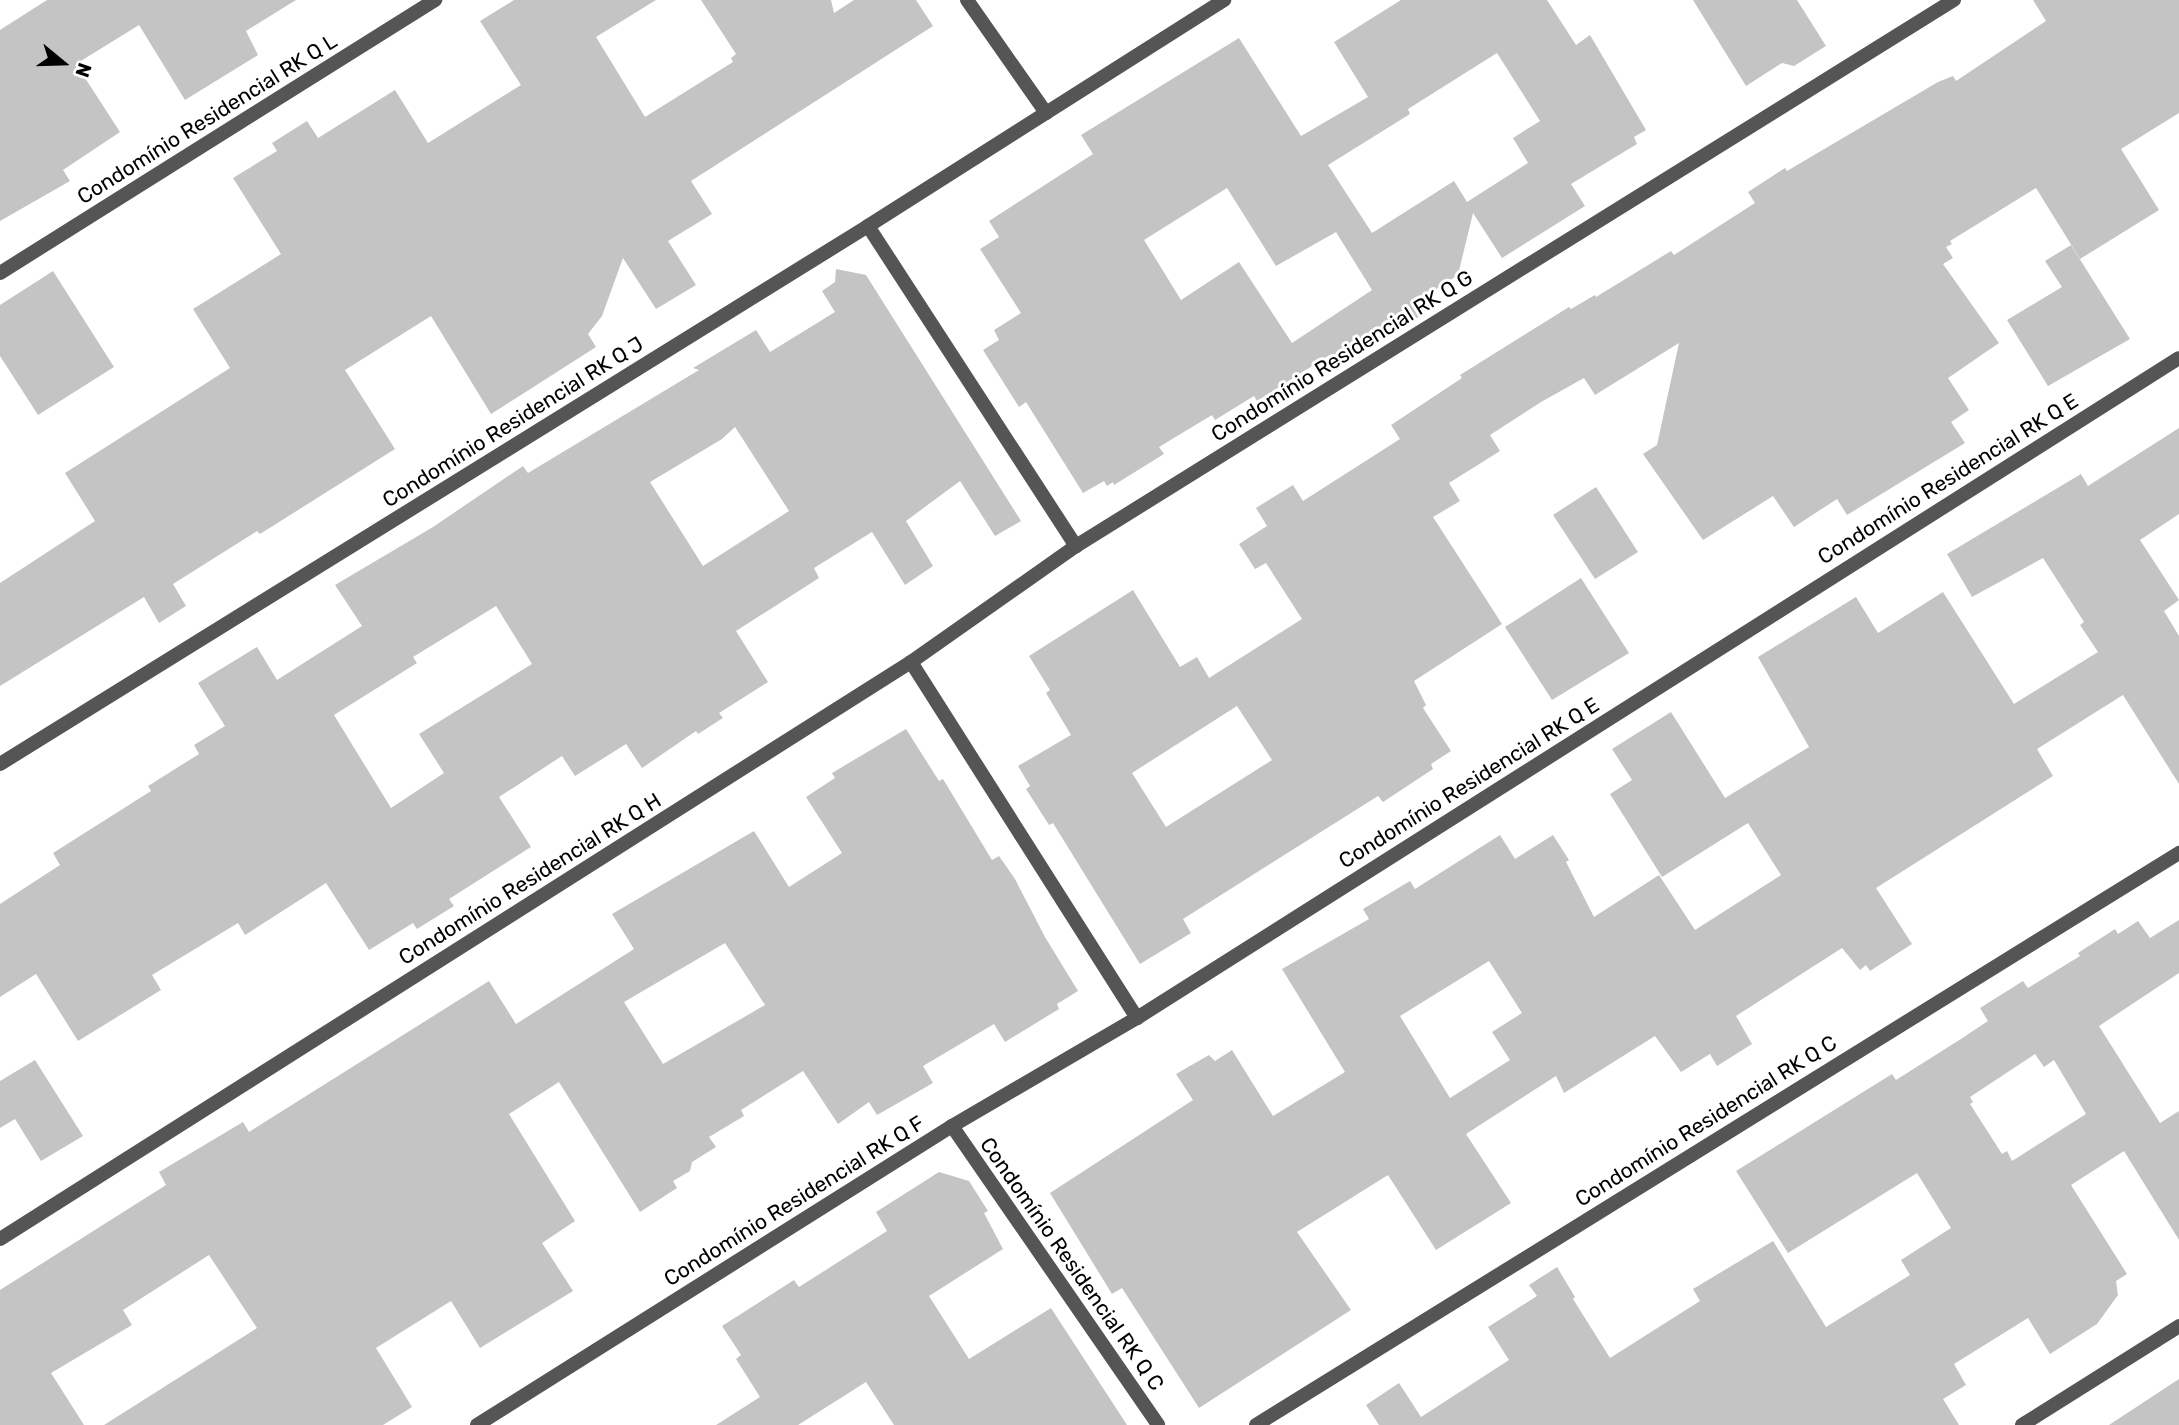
<!DOCTYPE html>
<html>
<head>
<meta charset="utf-8">
<style>
  body { margin:0 }
  #map { position:relative; width:2179px; height:1425px; overflow:hidden; background:#fff; font-family:Rubik,sans-serif }
  div>[style] { position:absolute }
  .building>* { inset:0; background:#c4c4c4 }
  .street>* { height:14px; margin:-7px; padding:0 7px; transform-origin:7px; border-radius:7px; background:#555 }
  span { translate:-50% -50%; white-space:nowrap; text-align:center; line-height:1.15; -webkit-text-stroke:6px #fff; paint-order:stroke }
  .street-label { font-size:21px; color:#000 }
  .north { position:absolute; left:28px; top:28px; width:70px; height:70px; -webkit-text-stroke:5px #fff; paint-order:stroke; rotate:109deg; font-size:19px; font-weight:700; line-height:28px; text-align:center; color:#000 }
  .north::after { content:''; display:block; margin:auto; width:24px; height:32px; background:#000; clip-path:polygon(50% 0,100% 100%,50% 72%,0 100%) }
</style>
</head>
<body>
<div id="map">
  <div class="building">
    <i style="clip-path:polygon(47px 0,296px 0,246px 31px,258px 55px,185px 100px,139px 25px,76px 64px,120px 132px,63px 170px,70px 181px,0 221px,0 30px)"></i>
    <i style="clip-path:polygon(514px 0,656px 0,596px 37px,645px 117px,733px 62px,731px 58px,736px 54px,701px 0,831px 0,834px 13px,854px 0,916px 0,933px 26px,691px 181px,712px 214px,668px 241px,696px 285px,656px 309px,623px 258px,602px 316px,588px 334px,596px 347px,491px 414px,431px 316px,345px 370px,395px 449px,260px 534px,257px 531px,173px 584px,186px 606px,159px 623px,144px 597px,0 686px,0 583px,95px 521px,65px 473px,230px 368px,193px 309px,281px 254px,233px 178px,277px 151px,272px 143px,307px 121px,318px 138px,395px 90px,428px 143px,521px 85px,480px 21px)"></i>
    <i style="clip-path:polygon(evenodd,1401px 0,1547px 0,1576px 45px,1590px 35px,1646px 130px,1634px 137px,1637px 144px,1571px 184px,1585px 206px,1502px 258px,1473px 213px,1458px 275px,1415px 303px,1422px 315px,1337px 364px,1331px 354px,1257px 401px,1254px 396px,1215px 420px,1212px 415px,1159px 447px,1164px 454px,1114px 485px,1113px 482px,1107px 486px,1104px 481px,1083px 493px,1026px 402px,1019px 407px,983px 350px,999px 340px,994px 330px,1021px 313px,980px 249px,999px 237px,989px 221px,1093px 154px,1081px 135px,1239px 38px,1301px 136px,1368px 97px,1334px 42px,1401px 0,1497px 53px,1540px 121px,1513px 138px,1528px 163px,1467px 202px,1454px 181px,1372px 233px,1328px 165px,1410px 114px,1408px 109px,1497px 53px,1401px 0,1227px 188px,1276px 266px,1336px 232px,1372px 290px,1292px 343px,1239px 262px,1181px 300px,1144px 240px,1227px 188px)"></i>
    <i style="clip-path:polygon(1693px 0,1797px 0,1826px 46px,1794px 66px,1782px 63px,1746px 86px)"></i>
    <i style="clip-path:polygon(evenodd,2033px 0,2179px 0,2179px 113px,2121px 149px,2159px 210px,2080px 259px,2036px 188px,1950px 241px,1952px 244px,1946px 247px,1953px 258px,1943px 264px,1999px 343px,1948px 378px,1969px 410px,1951px 422px,1965px 443px,1847px 515px,1837px 499px,1794px 527px,1773px 496px,1703px 540px,1643px 454px,1657px 445px,1679px 343px,1595px 395px,1584px 378px,1541px 402px,1490px 435px,1500px 451px,1449px 483px,1460px 501px,1433px 517px,1502px 624px,1414px 681px,1426px 705px,1423px 708px,1451px 751px,1431px 764px,1433px 769px,1383px 802px,1378px 796px,1183px 919px,1191px 933px,1140px 964px,1053px 823px,1049px 825px,1026px 789px,1030px 786px,1018px 766px,1071px 735px,1046px 693px,1050px 690px,1029px 656px,1133px 590px,1180px 667px,1197px 657px,1209px 678px,1302px 619px,1266px 563px,1255px 569px,1239px 544px,1267px 526px,1256px 508px,1293px 485px,1303px 501px,1400px 439px,1391px 425px,1462px 378px,1460px 375px,1569px 307px,1571px 309px,1595px 295px,1596px 297px,1671px 251px,1674px 255px,1755px 203px,1748px 192px,1785px 168px,1787px 171px,1938px 82px,1953px 76px,1956px 81px,2046px 21px,2033px 0,1237px 706px,1272px 760px,1166px 827px,1132px 773px,1237px 706px)"></i>
    <i style="clip-path:polygon(2071px 245px,2130px 339px,2048px 386px,2007px 320px,2062px 287px,2045px 261px)"></i>
    <i style="clip-path:polygon(evenodd,836px 269px,866px 275px,1021px 521px,995px 536px,960px 481px,906px 521px,933px 566px,905px 585px,872px 532px,814px 568px,819px 578px,736px 631px,768px 682px,719px 713px,723px 718px,698px 734px,696px 731px,642px 768px,626px 744px,575px 776px,562px 756px,499px 797px,531px 847px,449px 899px,454px 906px,417px 929px,413px 923px,369px 950px,326px 883px,245px 935px,238px 923px,152px 975px,161px 990px,78px 1041px,36px 974px,0 997px,0 904px,60px 865px,53px 853px,151px 791px,148px 786px,199px 754px,194px 745px,225px 726px,198px 683px,257px 647px,277px 680px,362px 626px,335px 585px,433px 527px,523px 466px,528px 473px,699px 370px,693px 368px,756px 330px,770px 352px,835px 312px,822px 291px,835px 282px,836px 269px,735px 427px,789px 511px,703px 566px,650px 482px,722px 439px,735px 427px,836px 269px,496px 606px,532px 664px,419px 734px,444px 773px,391px 808px,334px 715px,417px 663px,413px 657px,496px 606px)"></i>
    <i style="clip-path:polygon(53px 271px,114px 367px,38px 415px,0 356px,0 305px)"></i>
    <i style="clip-path:polygon(evenodd,2179px 428px,2179px 514px,2140px 540px,2179px 600px,2164px 611px,2179px 636px,2179px 784px,2123px 695px,2037px 749px,2053px 776px,1876px 888px,1912px 944px,1870px 971px,1866px 965px,1860px 970px,1842px 948px,1736px 1016px,1752px 1044px,1717px 1066px,1710px 1054px,1681px 1072px,1655px 1036px,1564px 1093px,1556px 1076px,1466px 1134px,1511px 1203px,1436px 1250px,1388px 1175px,1297px 1232px,1351px 1310px,1199px 1408px,1122px 1288px,1112px 1294px,1050px 1193px,1193px 1100px,1176px 1074px,1209px 1055px,1215px 1061px,1232px 1050px,1273px 1116px,1345px 1072px,1282px 969px,1369px 919px,1363px 909px,1410px 881px,1415px 889px,1500px 835px,1515px 859px,1553px 835px,1569px 860px,1566px 862px,1594px 917px,1659px 875px,1695px 930px,1781px 875px,1748px 823px,1662px 877px,1610px 794px,1632px 780px,1612px 749px,1671px 712px,1725px 798px,1809px 747px,1758px 657px,1856px 597px,1878px 633px,1943px 592px,2014px 704px,2098px 652px,2080px 625px,2084px 622px,2043px 558px,1972px 597px,1947px 554px,2081px 474px,2088px 486px,2179px 428px,1489px 961px,1522px 1013px,1492px 1032px,1510px 1060px,1450px 1098px,1400px 1016px,1489px 961px)"></i>
    <i style="clip-path:polygon(1596px 487px,1638px 552px,1595px 579px,1553px 515px)"></i>
    <i style="clip-path:polygon(1581px 578px,1629px 653px,1552px 700px,1505px 627px)"></i>
    <i style="clip-path:polygon(evenodd,906px 729px,939px 781px,943px 779px,992px 860px,999px 856px,1015px 879px,1045px 937px,1078px 991px,1057px 1004px,1059px 1009px,1005px 1042px,994px 1024px,923px 1066px,933px 1083px,877px 1115px,869px 1102px,838px 1124px,803px 1071px,741px 1110px,744px 1116px,709px 1137px,716px 1147px,692px 1162px,690px 1171px,673px 1181px,677px 1188px,640px 1212px,559px 1082px,509px 1114px,575px 1221px,542px 1243px,573px 1291px,480px 1348px,451px 1301px,376px 1348px,412px 1407px,383px 1425px,104px 1425px,257px 1328px,209px 1255px,123px 1310px,132px 1325px,51px 1373px,84px 1425px,0 1425px,0 1290px,166px 1185px,159px 1172px,243px 1122px,249px 1132px,489px 981px,516px 1024px,634px 949px,612px 914px,754px 831px,789px 887px,842px 853px,806px 797px,835px 778px,832px 773px,906px 729px,725px 943px,765px 1005px,663px 1064px,624px 1002px,725px 943px)"></i>
    <i style="clip-path:polygon(evenodd,2179px 920px,2179px 973px,2099px 1026px,2160px 1123px,2179px 1111px,2179px 1240px,2124px 1151px,2071px 1185px,2127px 1274px,2116px 1281px,2118px 1295px,2097px 1324px,2050px 1354px,2028px 1318px,1954px 1364px,1966px 1385px,1943px 1399px,1959px 1425px,1379px 1425px,1366px 1405px,1399px 1383px,1421px 1417px,1509px 1360px,1488px 1327px,1537px 1296px,1529px 1285px,1557px 1267px,1575px 1297px,1573px 1299px,1610px 1358px,1700px 1301px,1693px 1289px,1773px 1241px,1826px 1327px,1910px 1275px,1901px 1260px,1951px 1228px,1917px 1173px,1788px 1253px,1736px 1171px,1892px 1074px,1896px 1080px,1964px 1037px,1988px 1021px,1980px 1008px,2023px 981px,2028px 988px,2080px 956px,2078px 953px,2115px 929px,2118px 934px,2138px 921px,2150px 938px,2179px 920px,2035px 1054px,2044px 1067px,2054px 1060px,2086px 1114px,2012px 1161px,2007px 1151px,2002px 1154px,1970px 1104px,1973px 1102px,1970px 1097px,2035px 1054px)"></i>
    <i style="clip-path:polygon(35px 1060px,83px 1136px,41px 1161px,15px 1119px,0 1128px,0 1081px)"></i>
    <i style="clip-path:polygon(939px 1172px,969px 1181px,988px 1211px,984px 1213px,1003px 1249px,929px 1296px,969px 1359px,1051px 1308px,1127px 1425px,894px 1425px,866px 1382px,798px 1425px,716px 1425px,760px 1397px,736px 1359px,741px 1355px,722px 1326px,794px 1280px,799px 1287px,887px 1231px,876px 1212px)"></i>
    <i style="clip-path:polygon(2179px 1379px,2179px 1425px,2109px 1425px)"></i>
  </div>
  <div class="street">
    <i style="left:967px;top:0;width:138px;rotate:55deg"></i>
    <i style="left:868px;top:226px;width:382px;rotate:57deg"></i>
    <i style="left:0;top:273px;width:514px;rotate:-32.11deg"></i>
    <i style="left:911px;top:662px;width:422px;rotate:57.6deg"></i>
    <i style="left:0;top:764px;width:1021px;rotate:-31.79deg"></i>
    <i style="left:868px;top:226px;width:422px;rotate:-32.4deg"></i>
    <i style="left:952px;top:1126px;width:363px;rotate:55.4deg"></i>
    <i style="left:0;top:1239px;width:1078px;rotate:-32.35deg"></i>
    <i style="left:911px;top:662px;width:202px;rotate:-35.1deg"></i>
    <i style="left:1076px;top:546px;width:1034px;rotate:-31.88deg"></i>
    <i style="left:477px;top:1425px;width:561px;rotate:-32.19deg"></i>
    <i style="left:952px;top:1126px;width:214px;rotate:-30.3deg"></i>
    <i style="left:1137px;top:1018px;width:1233px;rotate:-32.35deg"></i>
    <i style="left:1256px;top:1425px;width:1086px;rotate:-31.79deg"></i>
    <i style="left:2022px;top:1425px;width:186px;rotate:-32.2deg"></i>
  </div>
  <div class="street-label">
    <span style="left:207px;top:119px;rotate:-32deg">Condomínio Residencial RK Q L</span>
    <span style="left:1342px;top:356px;rotate:-32deg">Condomínio Residencial RK Q G</span>
    <span style="left:513px;top:422px;rotate:-32deg">Condomínio Residencial RK Q J</span>
    <span style="left:1948px;top:479px;rotate:-32deg">Condomínio Residencial RK Q E</span>
    <span style="left:1469px;top:783px;rotate:-32deg">Condomínio Residencial RK Q E</span>
    <span style="left:530px;top:879px;rotate:-32deg">Condomínio Residencial RK Q H</span>
    <span style="left:1706px;top:1121px;rotate:-32deg">Condomínio Residencial RK Q C</span>
    <span style="left:794px;top:1201px;rotate:-32deg">Condomínio Residencial RK Q F</span>
    <span style="left:1072px;top:1264px;rotate:55deg">Condomínio Residencial RK Q C</span>
  </div>
  <div class="north">N</div>
</div>
</body>
</html>
